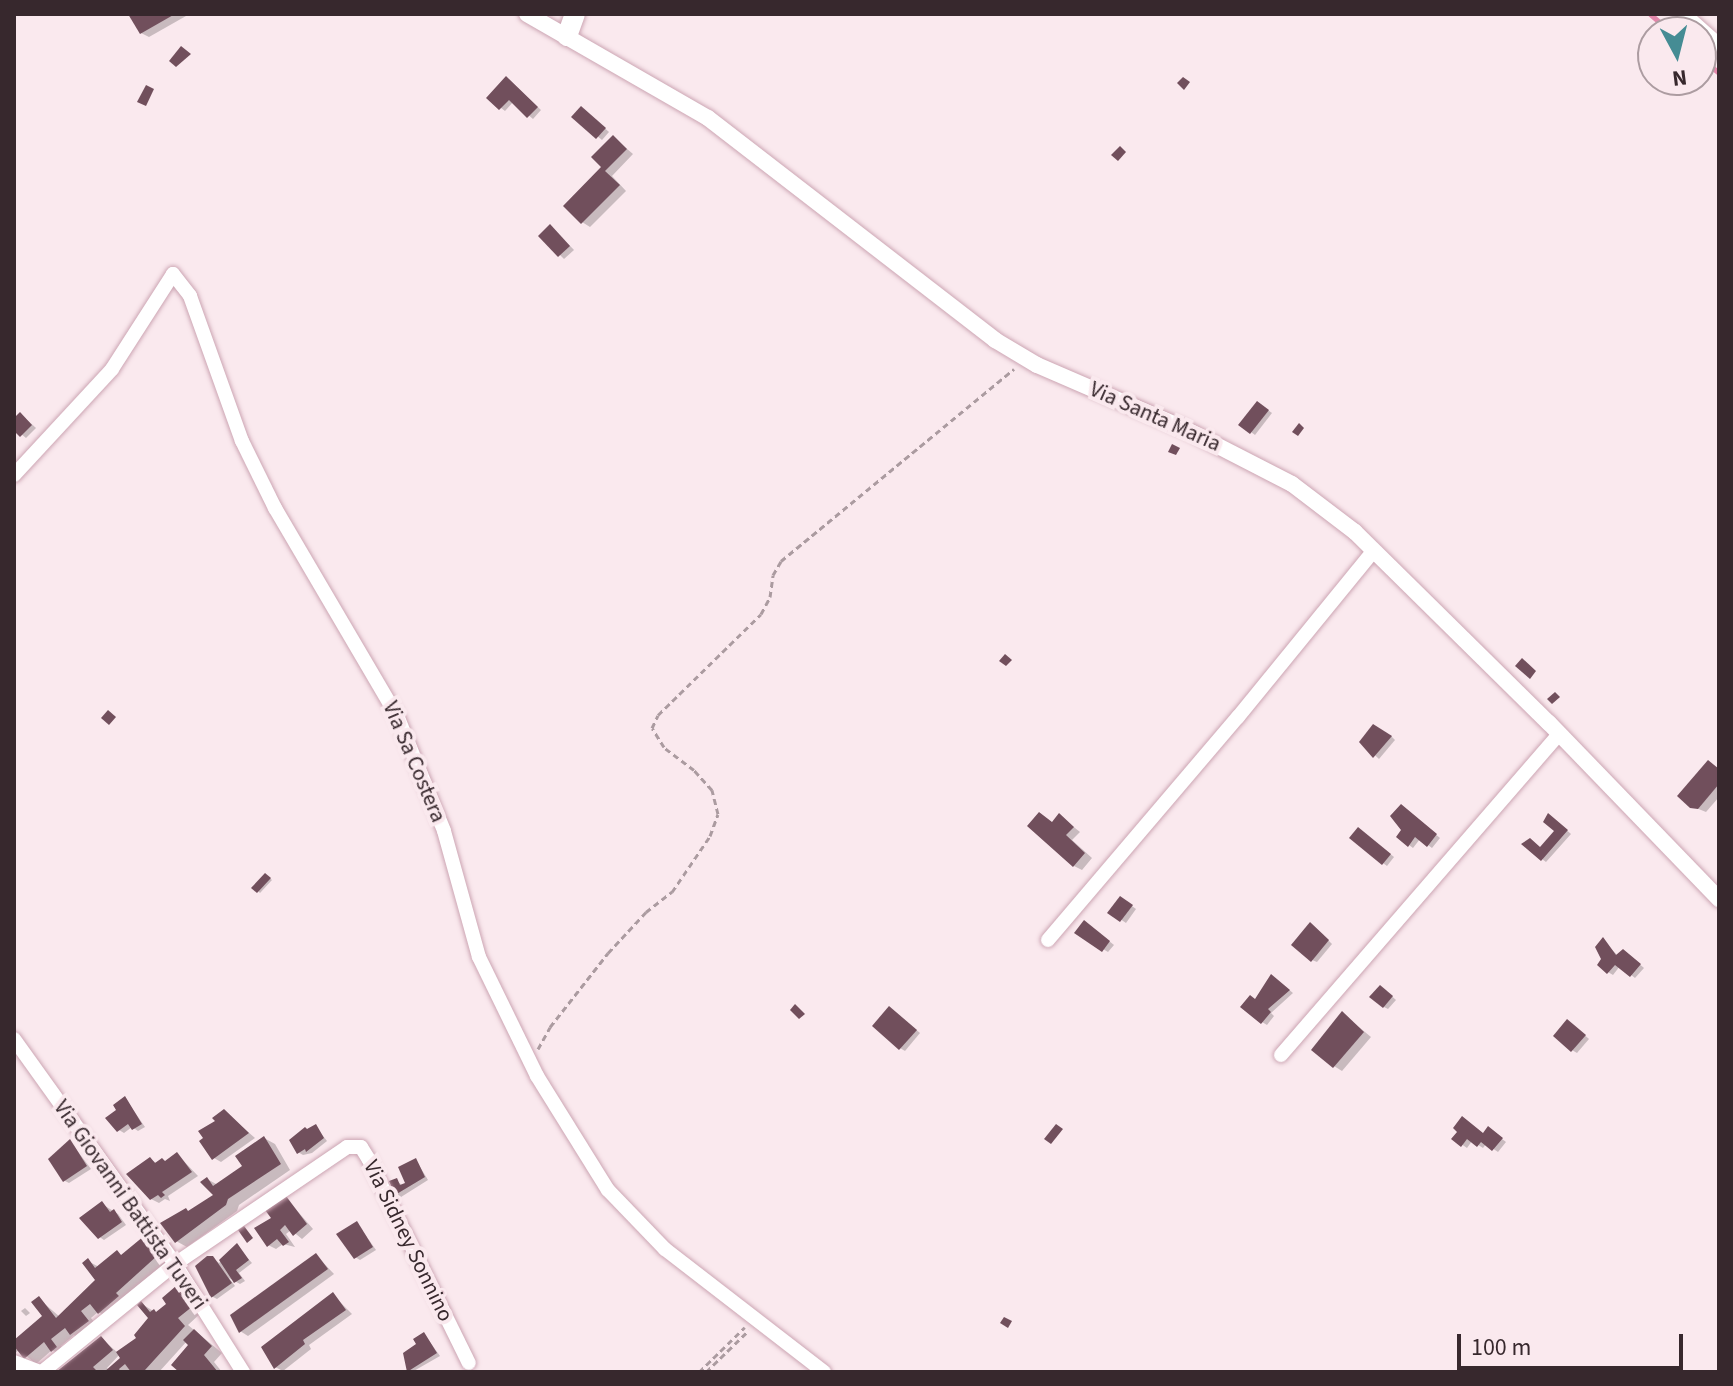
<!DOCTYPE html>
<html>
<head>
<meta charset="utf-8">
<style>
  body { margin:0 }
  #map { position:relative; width:1733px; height:1386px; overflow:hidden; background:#fae9ee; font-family:"Source Sans 3",sans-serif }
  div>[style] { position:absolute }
  .shadow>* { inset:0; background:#0003 }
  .stream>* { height:5px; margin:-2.5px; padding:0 2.5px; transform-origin:2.5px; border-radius:2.5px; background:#e387ab }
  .building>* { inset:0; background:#714f5c }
  .path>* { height:3px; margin-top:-1.5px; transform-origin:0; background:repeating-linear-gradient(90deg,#ab9ba0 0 6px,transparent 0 10px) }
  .roads { filter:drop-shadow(0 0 2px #cca5b3) drop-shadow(0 0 2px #cca5b3) }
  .minor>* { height:14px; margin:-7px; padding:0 7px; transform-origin:7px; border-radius:7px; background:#fff }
  .tertiary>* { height:16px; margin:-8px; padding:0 8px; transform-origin:8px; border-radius:8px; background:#fff }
  .primary>* { height:20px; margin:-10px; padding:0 10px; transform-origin:10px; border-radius:10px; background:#fff }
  span { translate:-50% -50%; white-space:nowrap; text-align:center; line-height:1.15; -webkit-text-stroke:8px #fae9ee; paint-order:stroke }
  .street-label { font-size:22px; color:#37282d }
  .frame { position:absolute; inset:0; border:16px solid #37282d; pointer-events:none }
  .north { position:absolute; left:1637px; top:16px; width:80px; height:80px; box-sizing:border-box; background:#fae9ee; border:2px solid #ac9ca1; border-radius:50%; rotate:173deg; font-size:22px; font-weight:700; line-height:32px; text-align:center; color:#37282d }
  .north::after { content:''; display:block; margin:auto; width:28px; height:36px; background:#458c94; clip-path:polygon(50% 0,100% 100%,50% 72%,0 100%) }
  .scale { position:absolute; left:1457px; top:1334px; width:226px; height:36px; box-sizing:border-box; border:4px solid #37282d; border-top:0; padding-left:10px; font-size:24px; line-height:28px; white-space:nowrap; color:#37282d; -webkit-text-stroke:6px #fae9ee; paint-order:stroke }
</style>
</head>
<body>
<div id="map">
  <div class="shadow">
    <i style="clip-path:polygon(130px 14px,185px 14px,186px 16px,149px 37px,141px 33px)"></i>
    <i style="clip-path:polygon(511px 82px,541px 110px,533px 119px,513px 102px,505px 111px,488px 98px)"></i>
    <i style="clip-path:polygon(586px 111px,609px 132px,602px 140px,574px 117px)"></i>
    <i style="clip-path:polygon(613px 137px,633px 154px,612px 176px,626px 191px,590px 227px,582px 222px)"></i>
    <i style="clip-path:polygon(555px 230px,574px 250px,564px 259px,541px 236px)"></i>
    <i style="clip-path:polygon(1262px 406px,1272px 413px,1255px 435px,1251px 432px)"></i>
    <i style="clip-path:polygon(25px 418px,36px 428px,26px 438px,14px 428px,14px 421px)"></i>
    <i style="clip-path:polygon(1390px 735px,1395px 740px,1379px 759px,1361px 742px)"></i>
    <i style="clip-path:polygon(1709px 762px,1719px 769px,1719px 797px,1706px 812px,1691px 806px)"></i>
    <i style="clip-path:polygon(1406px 809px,1440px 838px,1432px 848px,1420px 839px,1413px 848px,1409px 845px,1404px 830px)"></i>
    <i style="clip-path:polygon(1060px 816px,1080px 832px,1072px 840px,1092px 858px,1082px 870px,1074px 866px,1053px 824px)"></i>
    <i style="clip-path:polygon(1553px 818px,1571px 834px,1546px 862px,1542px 859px,1541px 849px,1556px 831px)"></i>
    <i style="clip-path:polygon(1363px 832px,1394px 857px,1387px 866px,1383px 863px)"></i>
    <i style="clip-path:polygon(266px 875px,272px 880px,260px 893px,254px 887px)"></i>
    <i style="clip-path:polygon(1125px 901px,1136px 909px,1126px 923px,1110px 912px)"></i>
    <i style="clip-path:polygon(1089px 925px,1114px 945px,1108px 952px,1076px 933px)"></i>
    <i style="clip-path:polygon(1315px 927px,1332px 944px,1317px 962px,1312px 960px)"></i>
    <i style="clip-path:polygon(1603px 940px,1618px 956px,1628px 954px,1644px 968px,1635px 978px,1620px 966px,1613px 975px,1608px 972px)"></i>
    <i style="clip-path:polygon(1276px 979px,1293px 993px,1271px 1013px,1274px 1016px,1267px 1025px,1262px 1022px,1256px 1001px)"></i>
    <i style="clip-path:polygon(1385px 990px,1396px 1000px,1388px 1009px,1384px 1007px)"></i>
    <i style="clip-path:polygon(894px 1011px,920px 1033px,905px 1051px,900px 1048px)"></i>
    <i style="clip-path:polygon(1343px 1014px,1371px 1037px,1342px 1071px,1334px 1066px)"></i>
    <i style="clip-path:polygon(1572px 1024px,1589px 1039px,1577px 1053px,1572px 1050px)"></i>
    <i style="clip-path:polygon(125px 1098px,145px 1127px,138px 1131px,132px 1127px,124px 1133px,119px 1130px,119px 1111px)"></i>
    <i style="clip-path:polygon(224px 1111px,255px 1138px,221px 1162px,214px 1158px,218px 1122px)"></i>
    <i style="clip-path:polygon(316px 1127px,327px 1141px,312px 1153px,303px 1155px,298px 1152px,309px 1131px)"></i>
    <i style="clip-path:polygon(1493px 1132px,1506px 1142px,1498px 1152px,1486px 1144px,1483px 1148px,1472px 1141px,1467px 1148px,1454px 1139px)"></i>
    <i style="clip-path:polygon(264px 1138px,275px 1144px,290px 1170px,239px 1205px,237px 1211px,187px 1247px,176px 1241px,190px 1212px,216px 1195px,207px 1179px,218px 1185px,245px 1167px)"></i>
    <i style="clip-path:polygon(70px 1141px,91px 1169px,69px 1183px,65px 1181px)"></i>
    <i style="clip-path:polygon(177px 1154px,198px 1176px,168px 1196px,170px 1201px,165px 1199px,159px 1203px,151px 1199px,150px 1159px,158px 1164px,166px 1162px)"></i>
    <i style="clip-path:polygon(416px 1160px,428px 1180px,401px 1197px,397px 1194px,396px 1180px,403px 1186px,408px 1184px)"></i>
    <i style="clip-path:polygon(286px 1198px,313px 1229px,302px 1239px,291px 1230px,286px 1234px,295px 1247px,283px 1244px,276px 1249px,268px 1245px,274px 1218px)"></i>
    <i style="clip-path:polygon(102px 1204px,118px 1214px,126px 1225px,104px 1240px,92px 1232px,82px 1219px)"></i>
    <i style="clip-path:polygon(357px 1223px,376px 1250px,360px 1260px,355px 1257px)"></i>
    <i style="clip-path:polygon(145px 1238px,155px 1244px,168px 1262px,110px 1318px,98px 1312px,91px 1318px,98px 1327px,82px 1340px,74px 1335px,61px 1346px,66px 1354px,63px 1356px,52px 1350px,36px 1364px,19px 1350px,14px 1354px,14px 1334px,17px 1340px,45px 1317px,39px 1299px,60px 1317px,98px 1280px,88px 1261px,99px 1267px,117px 1253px,123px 1256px)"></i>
    <i style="clip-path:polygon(237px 1246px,252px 1263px,239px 1273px,245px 1281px,240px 1284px,229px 1278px,235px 1286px,217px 1299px,213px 1297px,213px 1258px,219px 1263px)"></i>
    <i style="clip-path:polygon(316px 1255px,334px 1274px,248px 1336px,240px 1331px)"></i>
    <i style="clip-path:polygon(evenodd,176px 1288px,202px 1312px,188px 1325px,222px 1353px,214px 1362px,222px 1372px,180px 1372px,191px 1345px,187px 1341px,159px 1372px,60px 1371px,101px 1338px,118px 1353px,139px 1338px,151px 1318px,142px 1304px,158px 1314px,169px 1304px,176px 1288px,120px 1354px,123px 1358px,109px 1370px,107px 1368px,120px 1354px)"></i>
    <i style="clip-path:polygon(333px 1295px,352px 1314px,309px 1345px,311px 1349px,283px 1371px,275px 1367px)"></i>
    <i style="clip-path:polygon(25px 1308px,30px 1313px,26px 1316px,21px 1311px)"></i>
    <i style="clip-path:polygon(424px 1334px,440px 1356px,412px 1372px,409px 1370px)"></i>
  </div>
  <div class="stream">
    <i style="left:1650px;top:14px;width:28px;rotate:41deg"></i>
    <i style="left:1701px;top:58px;width:23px;rotate:40deg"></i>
  </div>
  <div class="building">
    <i style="clip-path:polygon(128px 14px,175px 14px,140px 34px)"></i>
    <i style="clip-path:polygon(181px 46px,191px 54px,176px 67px,169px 61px)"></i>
    <i style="clip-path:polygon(506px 76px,538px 107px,527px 118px,509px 100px,499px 110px,486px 98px)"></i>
    <i style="clip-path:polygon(1183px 77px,1190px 82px,1184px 90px,1177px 83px)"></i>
    <i style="clip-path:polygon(146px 85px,154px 89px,146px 106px,137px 102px)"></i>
    <i style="clip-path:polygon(581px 106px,606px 128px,596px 139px,571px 117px)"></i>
    <i style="clip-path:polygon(613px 135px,627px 149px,605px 171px,620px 185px,581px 224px,563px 206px,601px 167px,591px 157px)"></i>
    <i style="clip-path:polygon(1120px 146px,1126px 152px,1118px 161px,1111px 155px)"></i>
    <i style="clip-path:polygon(550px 224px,570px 246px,558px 257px,538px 236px)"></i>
    <i style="clip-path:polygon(1257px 401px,1269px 410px,1250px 434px,1238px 425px)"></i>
    <i style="clip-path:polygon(20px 412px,32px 425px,20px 437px,14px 431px,14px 418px)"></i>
    <i style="clip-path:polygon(1299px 423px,1304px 428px,1298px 436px,1292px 432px)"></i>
    <i style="clip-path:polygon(1172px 444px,1180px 448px,1176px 455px,1168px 452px)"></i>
    <i style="clip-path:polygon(1005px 654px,1012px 660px,1006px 666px,999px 661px)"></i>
    <i style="clip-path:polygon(1522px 658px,1536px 671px,1530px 679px,1515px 666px)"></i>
    <i style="clip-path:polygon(1555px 692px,1560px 697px,1552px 704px,1547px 699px)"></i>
    <i style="clip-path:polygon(108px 710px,116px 717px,109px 725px,101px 718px)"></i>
    <i style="clip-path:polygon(1373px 724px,1392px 736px,1373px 758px,1359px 742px)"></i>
    <i style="clip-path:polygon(1708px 760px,1719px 769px,1719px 784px,1698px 809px,1690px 808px,1677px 796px)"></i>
    <i style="clip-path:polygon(1401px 804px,1437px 834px,1427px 847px,1415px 837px,1408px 847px,1396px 837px,1401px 830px,1390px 816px)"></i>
    <i style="clip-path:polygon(1039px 812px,1052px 822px,1059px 813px,1074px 827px,1066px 835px,1085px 853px,1073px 867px,1027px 826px)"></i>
    <i style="clip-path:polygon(1548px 813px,1568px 830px,1541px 861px,1521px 844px,1530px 838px,1540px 847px,1554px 831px,1543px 822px)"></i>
    <i style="clip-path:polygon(1358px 827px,1391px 854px,1382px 865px,1349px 838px)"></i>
    <i style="clip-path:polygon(265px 873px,271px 878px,257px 893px,251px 888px)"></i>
    <i style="clip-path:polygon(1120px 896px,1133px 905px,1120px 922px,1107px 913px)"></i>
    <i style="clip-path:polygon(1084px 920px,1110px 941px,1102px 952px,1074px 933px)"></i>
    <i style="clip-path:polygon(1310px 922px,1329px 940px,1311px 962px,1291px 945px)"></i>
    <i style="clip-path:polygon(1603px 937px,1616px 955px,1623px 949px,1641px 964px,1630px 977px,1615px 965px,1607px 974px,1597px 965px,1601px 959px,1595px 947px)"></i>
    <i style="clip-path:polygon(1271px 974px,1290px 990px,1268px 1009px,1271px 1012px,1261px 1024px,1240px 1007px,1250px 995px,1255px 999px)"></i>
    <i style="clip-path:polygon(1380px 985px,1393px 996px,1383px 1008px,1369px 997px)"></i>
    <i style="clip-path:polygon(795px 1004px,805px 1014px,799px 1019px,790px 1010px)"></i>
    <i style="clip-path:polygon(889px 1006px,917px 1030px,899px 1050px,872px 1026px)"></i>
    <i style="clip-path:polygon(1342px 1011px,1364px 1032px,1333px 1068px,1311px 1050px)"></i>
    <i style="clip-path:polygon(1567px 1019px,1586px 1035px,1571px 1052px,1553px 1036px)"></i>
    <i style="clip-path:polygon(125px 1096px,142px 1124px,132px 1130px,128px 1124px,117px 1132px,105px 1118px,116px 1110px,113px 1105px)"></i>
    <i style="clip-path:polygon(224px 1109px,249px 1133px,212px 1160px,199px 1141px,203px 1138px,198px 1131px,215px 1121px,212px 1118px)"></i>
    <i style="clip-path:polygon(1462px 1116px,1483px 1133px,1488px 1126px,1503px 1138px,1492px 1151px,1481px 1142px,1477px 1147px,1467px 1139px,1461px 1147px,1451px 1139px,1457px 1132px,1453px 1128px)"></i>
    <i style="clip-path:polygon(316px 1124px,324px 1138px,306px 1152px,305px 1149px,297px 1154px,289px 1140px,305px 1127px,307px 1129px)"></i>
    <i style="clip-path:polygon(1056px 1124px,1063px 1129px,1051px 1144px,1044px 1139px)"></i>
    <i style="clip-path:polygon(264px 1136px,281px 1164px,228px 1199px,226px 1205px,175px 1243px,160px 1223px,186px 1208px,188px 1211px,213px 1195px,200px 1182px,207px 1177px,213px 1186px,242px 1166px,235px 1156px)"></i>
    <i style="clip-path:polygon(70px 1139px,87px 1166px,63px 1182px,48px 1159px)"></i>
    <i style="clip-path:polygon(177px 1152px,192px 1172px,162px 1192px,165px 1195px,161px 1198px,158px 1195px,150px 1200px,126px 1174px,150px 1157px,155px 1163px,162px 1158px,165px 1161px)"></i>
    <i style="clip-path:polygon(416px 1158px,425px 1177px,395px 1195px,389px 1181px,397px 1178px,400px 1185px,405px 1183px,398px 1167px)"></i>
    <i style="clip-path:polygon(286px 1196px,307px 1224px,293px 1236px,285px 1225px,280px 1230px,289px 1242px,283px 1246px,277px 1239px,267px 1247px,254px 1228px,271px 1218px,265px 1210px)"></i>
    <i style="clip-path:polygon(102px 1201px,110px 1212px,114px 1209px,122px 1222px,98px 1239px,79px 1218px)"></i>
    <i style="clip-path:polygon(357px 1221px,373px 1247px,354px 1259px,336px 1234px)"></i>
    <i style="clip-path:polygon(244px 1226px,253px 1238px,247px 1243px,238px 1230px)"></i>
    <i style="clip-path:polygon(144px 1236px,158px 1255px,116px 1293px,119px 1296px,98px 1314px,90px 1304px,81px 1311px,89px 1321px,70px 1335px,65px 1328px,51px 1339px,57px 1347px,51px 1352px,44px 1342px,24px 1359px,14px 1346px,14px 1340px,42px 1316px,31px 1302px,39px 1296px,56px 1318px,95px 1280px,82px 1263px,88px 1258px,95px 1268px,117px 1250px,121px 1255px)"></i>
    <i style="clip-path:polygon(237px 1243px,249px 1260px,236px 1270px,242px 1278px,234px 1283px,219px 1260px)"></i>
    <i style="clip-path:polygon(316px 1253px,328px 1269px,239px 1333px,230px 1315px)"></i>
    <i style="clip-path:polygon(207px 1256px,213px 1256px,232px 1283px,211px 1298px,195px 1266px)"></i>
    <i style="clip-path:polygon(176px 1286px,193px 1306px,178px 1318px,185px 1326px,145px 1370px,148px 1372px,131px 1372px,125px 1364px,119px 1369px,121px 1372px,104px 1372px,120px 1358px,116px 1352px,136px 1338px,134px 1335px,148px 1318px,137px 1305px,141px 1301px,150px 1312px,154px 1309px,156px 1312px,166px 1304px,162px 1298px)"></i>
    <i style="clip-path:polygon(333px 1292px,346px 1310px,303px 1340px,305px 1344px,274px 1369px,261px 1347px)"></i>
    <i style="clip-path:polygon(1004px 1317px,1012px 1321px,1008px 1328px,1000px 1323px)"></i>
    <i style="clip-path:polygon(194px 1329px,212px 1346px,204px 1355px,218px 1372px,179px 1372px,171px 1365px,188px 1345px,183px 1340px)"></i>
    <i style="clip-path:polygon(424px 1332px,437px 1353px,407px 1372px,403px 1353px,416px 1344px,413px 1339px)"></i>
    <i style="clip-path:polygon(101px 1336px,113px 1350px,93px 1367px,96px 1370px,56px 1372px)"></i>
  </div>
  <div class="path">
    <i style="left:538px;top:1049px;width:25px;rotate:-61deg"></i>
    <i style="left:550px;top:1027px;width:94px;rotate:-51.9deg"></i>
    <i style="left:608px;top:953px;width:56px;rotate:-47.2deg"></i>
    <i style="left:646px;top:912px;width:33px;rotate:-38deg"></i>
    <i style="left:672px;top:892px;width:68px;rotate:-55.8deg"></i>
    <i style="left:710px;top:836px;width:23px;rotate:-70deg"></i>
    <i style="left:718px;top:814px;width:25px;rotate:-104deg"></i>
    <i style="left:712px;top:790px;width:27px;rotate:-132deg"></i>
    <i style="left:694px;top:770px;width:38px;rotate:-143deg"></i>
    <i style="left:664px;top:747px;width:22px;rotate:-122deg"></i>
    <i style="left:652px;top:728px;width:14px;rotate:-65deg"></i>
    <i style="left:658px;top:715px;width:144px;rotate:-44.4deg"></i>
    <i style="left:761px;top:614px;width:19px;rotate:-62deg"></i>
    <i style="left:770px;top:597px;width:22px;rotate:-82deg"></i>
    <i style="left:773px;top:575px;width:16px;rotate:-60deg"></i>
    <i style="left:781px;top:561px;width:302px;rotate:-39.5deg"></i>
    <i style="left:699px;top:1372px;width:64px;rotate:-44.4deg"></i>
    <i style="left:706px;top:1372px;width:60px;rotate:-44.3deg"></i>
  </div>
  <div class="roads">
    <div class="minor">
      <i style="left:1684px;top:14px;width:47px;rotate:41.5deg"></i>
      <i style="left:14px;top:475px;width:144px;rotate:-47.2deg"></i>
      <i style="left:112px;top:369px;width:113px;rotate:-57.3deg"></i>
      <i style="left:173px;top:274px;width:28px;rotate:52deg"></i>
      <i style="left:190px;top:296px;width:154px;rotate:70.3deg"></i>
      <i style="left:242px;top:441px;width:75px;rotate:63.8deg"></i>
      <i style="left:275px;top:508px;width:243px;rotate:59.6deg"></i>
      <i style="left:398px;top:718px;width:122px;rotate:67.8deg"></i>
      <i style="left:444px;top:831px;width:131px;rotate:74.5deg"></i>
      <i style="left:479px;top:957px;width:132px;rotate:64deg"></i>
      <i style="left:537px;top:1076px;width:134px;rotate:58.1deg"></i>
      <i style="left:608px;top:1190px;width:82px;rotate:46deg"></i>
      <i style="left:665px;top:1249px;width:201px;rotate:37.7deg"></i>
      <i style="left:1048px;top:940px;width:293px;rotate:-49.6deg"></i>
      <i style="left:1238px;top:717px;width:215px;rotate:-50.8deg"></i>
      <i style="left:14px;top:1039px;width:277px;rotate:54.4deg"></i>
      <i style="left:175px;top:1264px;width:128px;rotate:57.8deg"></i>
      <i style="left:1281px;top:1055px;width:425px;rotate:-49.1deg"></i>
      <i style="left:14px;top:1362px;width:28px;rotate:21deg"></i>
      <i style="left:42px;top:1372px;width:171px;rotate:-39.1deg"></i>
      <i style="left:175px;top:1264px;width:208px;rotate:-34.2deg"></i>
      <i style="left:347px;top:1147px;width:14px"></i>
      <i style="left:361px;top:1147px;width:15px;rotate:58deg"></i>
      <i style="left:369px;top:1160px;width:226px;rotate:63.8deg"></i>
    </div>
    <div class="tertiary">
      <i style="left:527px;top:14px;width:209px;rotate:29.9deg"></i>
      <i style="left:708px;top:118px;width:363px;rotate:37.7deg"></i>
      <i style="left:995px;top:340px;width:49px;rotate:30.8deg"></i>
      <i style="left:1037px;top:365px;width:161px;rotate:23.4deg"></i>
      <i style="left:1185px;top:429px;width:120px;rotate:27.2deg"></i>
      <i style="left:1292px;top:484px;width:79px;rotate:37.3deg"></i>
      <i style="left:1355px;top:532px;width:272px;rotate:44.6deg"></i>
      <i style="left:1549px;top:723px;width:245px;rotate:46deg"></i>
    </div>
    <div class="primary">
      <i style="left:567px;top:36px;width:23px;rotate:-70deg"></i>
    </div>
  </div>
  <div class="street-label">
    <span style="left:1155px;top:417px;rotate:24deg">Via Santa Maria</span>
    <span style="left:414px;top:762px;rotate:67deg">Via Sa Costera</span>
    <span style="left:130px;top:1205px;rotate:55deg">Via Giovanni Battista Tuveri</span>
    <span style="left:408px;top:1241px;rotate:64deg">Via Sidney Sonnino</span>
  </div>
  <div class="frame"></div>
  <div class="north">N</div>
  <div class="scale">100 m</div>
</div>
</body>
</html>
